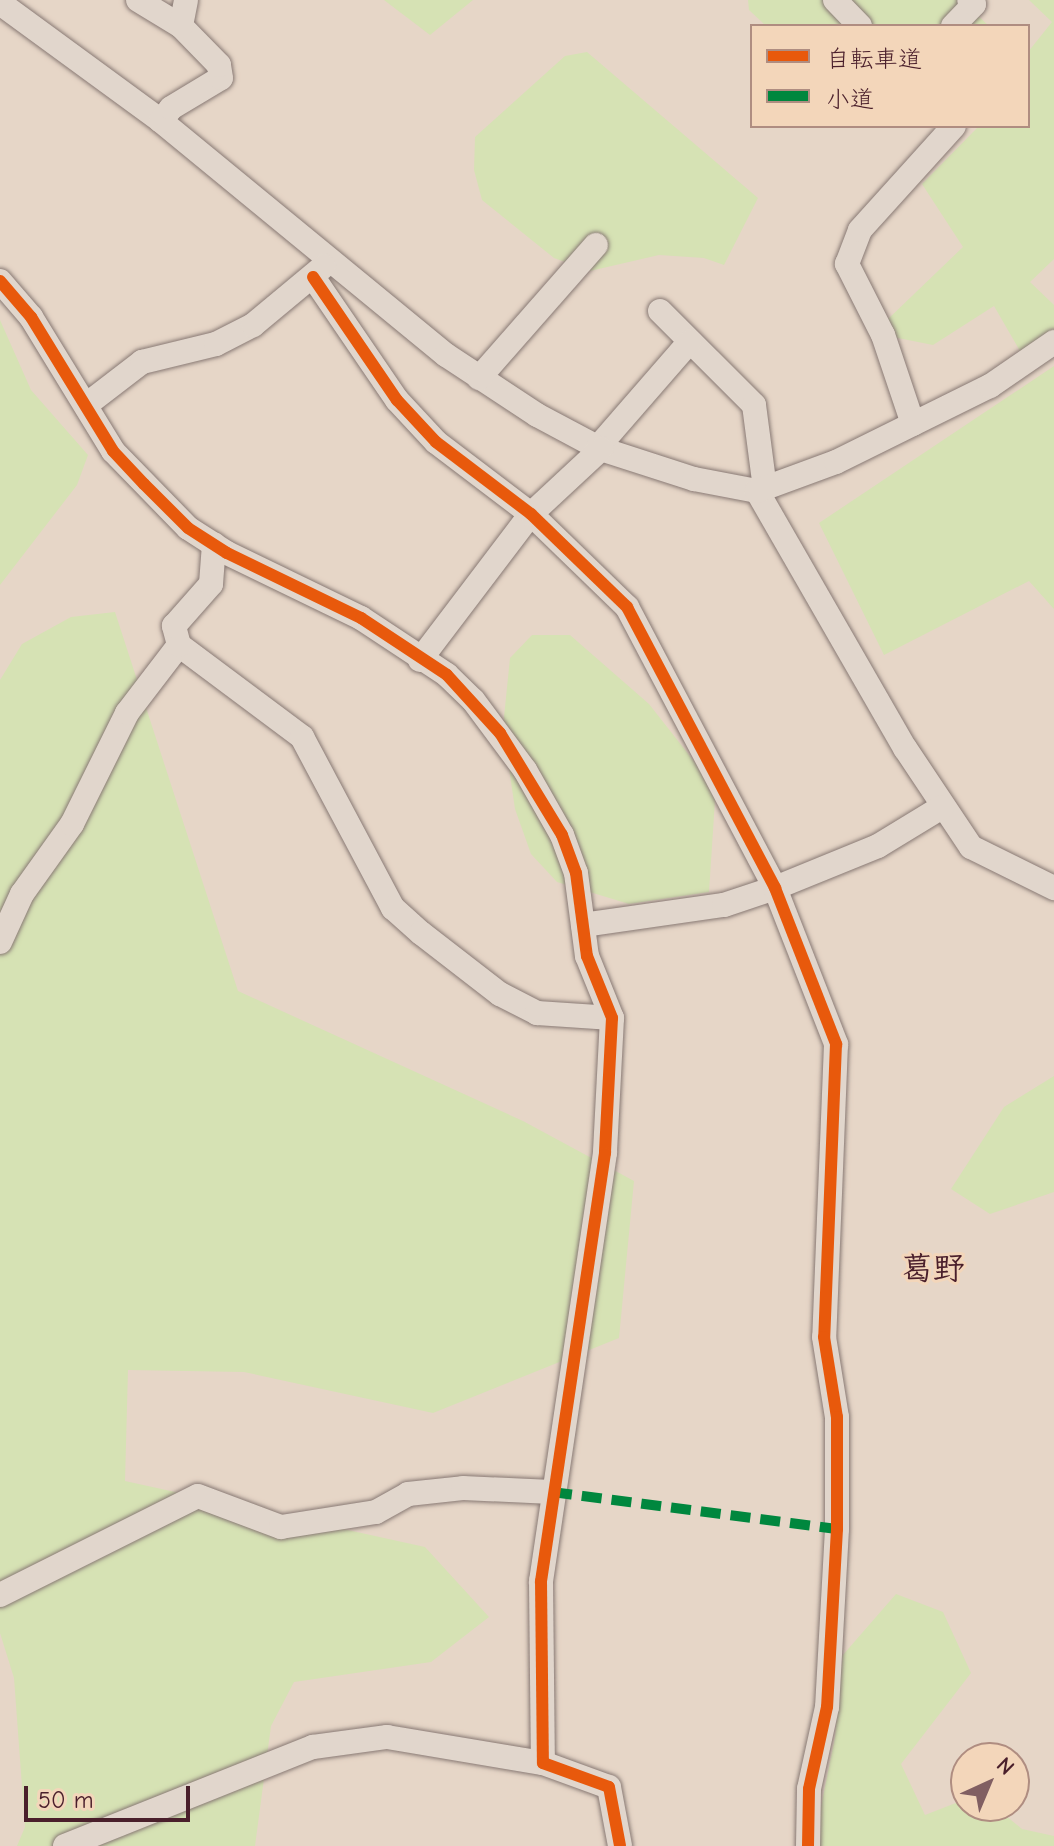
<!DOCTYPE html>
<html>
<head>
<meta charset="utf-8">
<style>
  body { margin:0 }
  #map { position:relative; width:1054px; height:1846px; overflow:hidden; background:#e6d6c7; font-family:"Comic Neue","Klee One",sans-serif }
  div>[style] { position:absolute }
  .green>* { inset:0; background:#d6e2b4 }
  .roads { filter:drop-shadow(0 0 2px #887974) drop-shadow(0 0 2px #887974) }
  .minor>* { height:24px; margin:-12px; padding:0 12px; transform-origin:12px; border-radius:12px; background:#e1d6cc }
  .quiet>* { height:10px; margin-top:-5px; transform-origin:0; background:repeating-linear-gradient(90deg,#00873e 0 20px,transparent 0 30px) }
  .cycleway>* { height:12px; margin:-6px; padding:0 6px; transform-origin:6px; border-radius:6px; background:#e8590c }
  span { translate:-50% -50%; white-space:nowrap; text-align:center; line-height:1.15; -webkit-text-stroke:6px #f3d6ba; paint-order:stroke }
  .neighbourhood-label { font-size:32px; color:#4a1f2b; font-weight:700 }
  .legend { position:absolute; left:750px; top:24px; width:280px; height:104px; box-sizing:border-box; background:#f3d6ba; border:2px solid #af8d81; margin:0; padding:10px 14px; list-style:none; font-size:24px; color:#4a1f2b }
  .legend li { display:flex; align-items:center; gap:16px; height:40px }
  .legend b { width:40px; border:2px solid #af8d81 }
  .north { position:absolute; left:950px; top:1742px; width:80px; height:80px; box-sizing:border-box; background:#f3d6ba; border:2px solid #af8d81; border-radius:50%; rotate:44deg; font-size:22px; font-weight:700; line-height:32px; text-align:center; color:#4a1f2b }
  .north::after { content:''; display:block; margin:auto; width:28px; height:36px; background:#815f62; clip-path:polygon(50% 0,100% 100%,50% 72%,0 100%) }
  .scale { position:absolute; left:24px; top:1786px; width:166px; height:36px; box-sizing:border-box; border:4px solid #4a1f2b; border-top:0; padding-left:10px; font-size:24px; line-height:28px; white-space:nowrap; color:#4a1f2b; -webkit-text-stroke:6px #f3d6ba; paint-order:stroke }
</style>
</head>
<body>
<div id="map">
  <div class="green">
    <i style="clip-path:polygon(384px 0,473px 0,430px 35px)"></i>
    <i style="clip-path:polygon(748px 0,961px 0,989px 26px,766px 26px,749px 10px)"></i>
    <i style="clip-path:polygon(1029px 0,1054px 0,1054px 259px,1030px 282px,1054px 305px,1054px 329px,1049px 338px,1020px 351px,994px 306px,933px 345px,893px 337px,887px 320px,963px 247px,922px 184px,979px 126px,1028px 126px,1028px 52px,1052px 22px)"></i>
    <i style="clip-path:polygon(587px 52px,758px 198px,724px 265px,704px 258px,659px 255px,590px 271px,554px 258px,482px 200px,474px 170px,475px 137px,565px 56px)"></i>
    <i style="clip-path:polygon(0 320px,31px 390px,88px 455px,77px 485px,0 585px)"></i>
    <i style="clip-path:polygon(1054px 366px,1054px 609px,1029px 581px,884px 655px,819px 523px)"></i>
    <i style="clip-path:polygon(115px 612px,238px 991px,523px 1121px,634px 1181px,619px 1338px,433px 1413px,244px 1372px,128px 1370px,125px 1481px,425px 1547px,489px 1617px,431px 1662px,294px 1682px,271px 1726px,255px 1846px,17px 1846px,25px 1827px,14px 1678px,0 1633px,0 680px,22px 644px,71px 617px)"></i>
    <i style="clip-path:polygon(532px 635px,570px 635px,649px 704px,697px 765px,715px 800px,709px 892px,629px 904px,557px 882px,531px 854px,515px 809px,503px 727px,510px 658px)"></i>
    <i style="clip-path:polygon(1054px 1076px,1054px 1192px,990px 1214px,951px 1189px,1004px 1107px)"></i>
    <i style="clip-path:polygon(896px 1594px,943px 1612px,971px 1673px,901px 1764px,925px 1815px,966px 1799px,966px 1806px,994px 1806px,1022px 1829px,1054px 1836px,1054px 1846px,813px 1846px,835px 1737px,842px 1656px)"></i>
  </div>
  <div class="roads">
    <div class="minor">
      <i style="left:138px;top:0;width:50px;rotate:31.2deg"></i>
      <i style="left:835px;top:0;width:36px;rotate:46deg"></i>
      <i style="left:0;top:3px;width:200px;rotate:36.2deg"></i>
      <i style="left:161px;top:121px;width:369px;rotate:39.4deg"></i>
      <i style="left:446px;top:355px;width:109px;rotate:33.4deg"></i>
      <i style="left:537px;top:415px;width:72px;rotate:28deg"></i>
      <i style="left:601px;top:449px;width:98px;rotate:17.9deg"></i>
      <i style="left:694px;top:479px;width:64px;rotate:10.8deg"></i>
      <i style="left:757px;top:491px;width:297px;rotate:60.1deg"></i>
      <i style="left:905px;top:748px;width:119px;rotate:56.3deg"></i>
      <i style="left:971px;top:847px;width:93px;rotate:26.3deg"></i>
      <i style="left:953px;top:26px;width:30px;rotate:-46deg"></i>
      <i style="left:974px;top:4px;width:6px;rotate:-141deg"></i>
      <i style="left:161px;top:121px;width:16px;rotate:-52deg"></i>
      <i style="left:171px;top:108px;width:58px;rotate:-31deg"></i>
      <i style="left:221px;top:78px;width:13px;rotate:-99deg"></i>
      <i style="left:219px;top:65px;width:54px;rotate:-134.3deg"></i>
      <i style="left:181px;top:26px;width:26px;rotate:-79deg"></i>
      <i style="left:313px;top:277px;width:149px;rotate:55.7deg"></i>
      <i style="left:397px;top:400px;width:57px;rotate:47.1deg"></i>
      <i style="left:436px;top:442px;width:119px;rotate:37.2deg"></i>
      <i style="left:531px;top:514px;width:134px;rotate:44.1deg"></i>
      <i style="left:627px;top:607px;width:318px;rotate:62.2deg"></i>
      <i style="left:775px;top:888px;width:168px;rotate:68.6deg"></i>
      <i style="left:836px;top:1044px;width:293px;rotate:92.3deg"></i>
      <i style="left:824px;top:1337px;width:81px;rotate:80.8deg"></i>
      <i style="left:837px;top:1417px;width:112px;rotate:90deg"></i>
      <i style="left:837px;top:1529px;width:178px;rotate:93.2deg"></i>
      <i style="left:827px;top:1707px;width:84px;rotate:102.4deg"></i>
      <i style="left:809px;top:1789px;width:57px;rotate:91deg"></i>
      <i style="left:0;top:281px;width:48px;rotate:49.3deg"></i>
      <i style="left:31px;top:317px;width:157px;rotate:58.5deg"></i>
      <i style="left:113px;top:451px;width:107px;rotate:45.8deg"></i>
      <i style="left:188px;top:528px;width:46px;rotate:32.7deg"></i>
      <i style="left:227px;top:553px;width:149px;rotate:25.9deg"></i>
      <i style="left:361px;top:618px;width:103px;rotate:33.5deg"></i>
      <i style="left:447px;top:675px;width:36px;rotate:44deg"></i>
      <i style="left:473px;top:700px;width:87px;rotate:53.4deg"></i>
      <i style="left:525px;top:770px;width:75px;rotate:60.4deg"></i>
      <i style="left:562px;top:835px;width:40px;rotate:69.8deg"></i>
      <i style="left:576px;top:873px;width:84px;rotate:82.5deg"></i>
      <i style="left:587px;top:956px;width:67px;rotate:68deg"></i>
      <i style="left:612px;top:1018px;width:135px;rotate:93deg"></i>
      <i style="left:605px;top:1153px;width:433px;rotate:98.5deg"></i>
      <i style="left:541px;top:1581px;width:182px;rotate:89.4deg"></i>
      <i style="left:660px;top:311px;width:133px;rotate:45deg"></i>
      <i style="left:754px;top:405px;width:84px;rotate:82.5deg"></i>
      <i style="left:479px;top:378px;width:177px;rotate:-48.7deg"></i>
      <i style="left:86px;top:405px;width:71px;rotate:-37.5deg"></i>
      <i style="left:142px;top:362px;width:76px;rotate:-13.7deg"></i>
      <i style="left:216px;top:344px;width:42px;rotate:-27.2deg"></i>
      <i style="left:253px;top:325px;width:92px;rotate:-39.7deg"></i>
      <i style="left:913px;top:424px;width:94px;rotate:-108.6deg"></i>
      <i style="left:883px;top:335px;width:80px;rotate:-116.9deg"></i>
      <i style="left:847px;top:264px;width:36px;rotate:-69deg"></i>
      <i style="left:860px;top:230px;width:140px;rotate:-47.9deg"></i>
      <i style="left:598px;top:447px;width:140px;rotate:-49deg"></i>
      <i style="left:757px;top:491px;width:84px;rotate:-20.2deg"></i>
      <i style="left:836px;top:462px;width:172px;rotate:-26.3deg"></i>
      <i style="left:990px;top:386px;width:78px;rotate:-34.5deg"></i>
      <i style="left:179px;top:645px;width:154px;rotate:36.8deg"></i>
      <i style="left:302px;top:737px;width:194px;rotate:62deg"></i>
      <i style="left:393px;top:908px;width:38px;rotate:42deg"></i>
      <i style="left:421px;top:933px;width:100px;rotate:37.7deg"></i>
      <i style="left:500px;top:994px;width:42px;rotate:27.2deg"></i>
      <i style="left:537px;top:1013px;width:75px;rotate:3.8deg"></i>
      <i style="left:420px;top:660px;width:183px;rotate:-52.8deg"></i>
      <i style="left:531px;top:514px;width:96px;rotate:-42.9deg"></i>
      <i style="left:583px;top:925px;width:142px;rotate:-8.1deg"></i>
      <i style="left:724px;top:905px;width:54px;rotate:-18.4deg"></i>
      <i style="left:775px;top:888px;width:111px;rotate:-22.2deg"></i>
      <i style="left:878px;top:846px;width:75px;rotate:-31.4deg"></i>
      <i style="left:0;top:942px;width:53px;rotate:-65.4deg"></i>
      <i style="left:22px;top:894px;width:86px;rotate:-54.5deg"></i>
      <i style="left:72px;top:824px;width:124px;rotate:-63.6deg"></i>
      <i style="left:127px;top:713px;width:86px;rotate:-52.6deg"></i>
      <i style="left:179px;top:645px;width:20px;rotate:-105deg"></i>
      <i style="left:174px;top:626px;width:56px;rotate:-48.6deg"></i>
      <i style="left:211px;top:584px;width:40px;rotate:-85.7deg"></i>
      <i style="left:0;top:1595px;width:221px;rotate:-26.6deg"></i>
      <i style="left:198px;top:1496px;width:89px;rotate:20.5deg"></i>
      <i style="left:281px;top:1527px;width:96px;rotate:-9deg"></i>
      <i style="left:376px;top:1512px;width:37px;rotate:-29deg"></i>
      <i style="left:408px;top:1494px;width:55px;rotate:-6.2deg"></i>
      <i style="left:463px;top:1488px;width:89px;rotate:2.6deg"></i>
      <i style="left:65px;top:1846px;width:267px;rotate:-21.8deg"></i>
      <i style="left:313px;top:1747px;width:75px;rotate:-7.7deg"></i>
      <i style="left:387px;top:1737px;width:158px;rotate:9.5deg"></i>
      <i style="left:543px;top:1763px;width:70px;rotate:20deg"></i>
      <i style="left:609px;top:1787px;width:60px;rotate:79.4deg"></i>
    </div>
  </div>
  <div class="quiet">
    <i style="left:552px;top:1492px;width:287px;rotate:7.4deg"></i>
  </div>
  <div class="cycleway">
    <i style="left:313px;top:277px;width:149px;rotate:55.7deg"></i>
    <i style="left:397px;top:400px;width:57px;rotate:47.1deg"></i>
    <i style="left:436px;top:442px;width:119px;rotate:37.2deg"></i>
    <i style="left:531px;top:514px;width:134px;rotate:44.1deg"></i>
    <i style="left:627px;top:607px;width:318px;rotate:62.2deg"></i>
    <i style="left:775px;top:888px;width:168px;rotate:68.6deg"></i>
    <i style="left:836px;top:1044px;width:293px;rotate:92.3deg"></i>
    <i style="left:824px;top:1337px;width:81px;rotate:80.8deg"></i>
    <i style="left:837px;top:1417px;width:112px;rotate:90deg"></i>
    <i style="left:837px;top:1529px;width:178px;rotate:93.2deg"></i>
    <i style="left:827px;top:1707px;width:84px;rotate:102.4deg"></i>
    <i style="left:809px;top:1789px;width:57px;rotate:91deg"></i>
    <i style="left:0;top:281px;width:48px;rotate:49.3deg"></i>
    <i style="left:31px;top:317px;width:157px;rotate:58.5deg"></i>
    <i style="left:113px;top:451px;width:45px;rotate:46.8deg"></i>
    <i style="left:144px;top:484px;width:62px;rotate:45deg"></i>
    <i style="left:188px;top:528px;width:46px;rotate:32.7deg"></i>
    <i style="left:227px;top:553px;width:149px;rotate:25.9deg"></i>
    <i style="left:361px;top:618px;width:103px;rotate:33.5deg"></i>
    <i style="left:447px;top:675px;width:79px;rotate:47.6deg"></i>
    <i style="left:500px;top:733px;width:119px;rotate:58.7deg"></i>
    <i style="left:562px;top:835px;width:40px;rotate:69.8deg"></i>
    <i style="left:576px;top:873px;width:84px;rotate:82.5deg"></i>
    <i style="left:587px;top:956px;width:67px;rotate:68deg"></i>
    <i style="left:612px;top:1018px;width:135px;rotate:93deg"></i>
    <i style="left:605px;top:1153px;width:433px;rotate:98.5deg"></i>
    <i style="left:541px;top:1581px;width:182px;rotate:89.4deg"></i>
    <i style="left:543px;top:1763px;width:70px;rotate:20deg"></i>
    <i style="left:609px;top:1787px;width:60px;rotate:79.4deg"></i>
  </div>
  <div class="neighbourhood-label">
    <span style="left:933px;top:1269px">葛野</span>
  </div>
  <ul class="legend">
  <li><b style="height:10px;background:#e8590c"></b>自転車道</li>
  <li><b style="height:10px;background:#00873e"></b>小道</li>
  </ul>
  <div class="north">N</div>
  <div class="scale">50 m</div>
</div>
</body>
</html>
